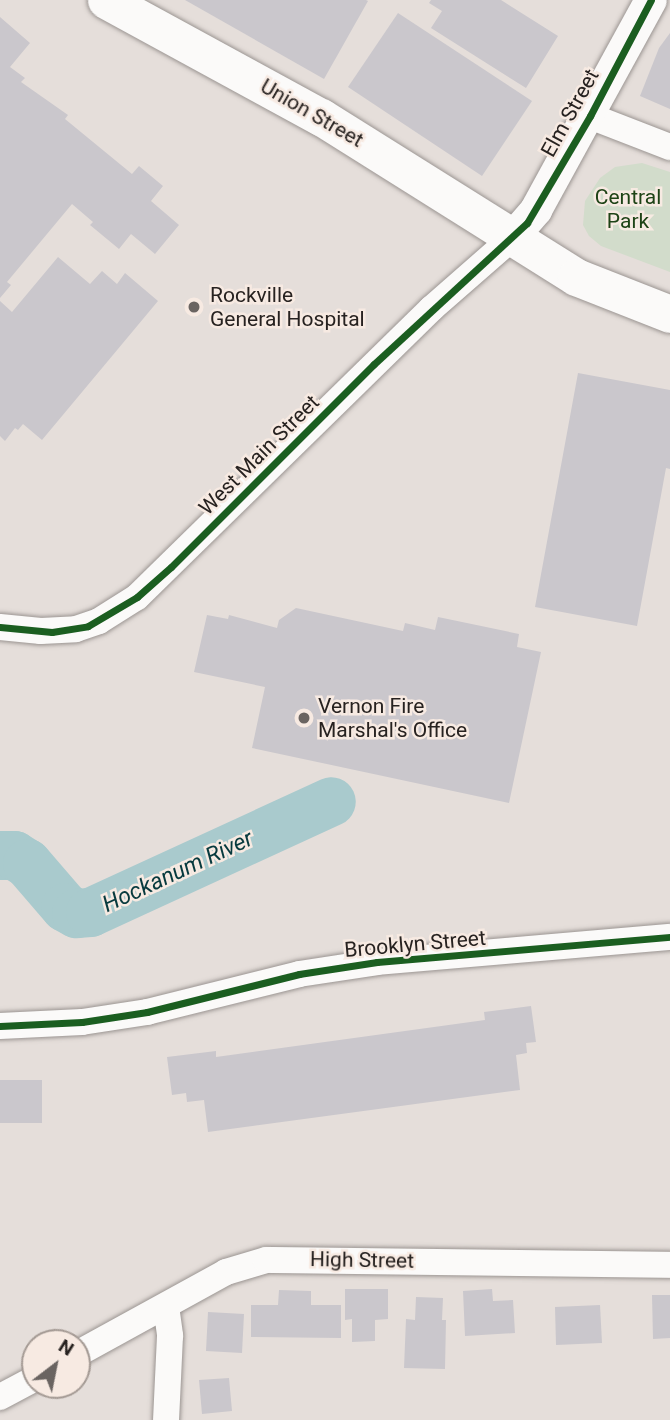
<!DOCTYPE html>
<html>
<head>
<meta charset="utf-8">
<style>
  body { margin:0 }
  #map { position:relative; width:670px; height:1420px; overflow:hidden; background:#e5deda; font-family:Roboto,sans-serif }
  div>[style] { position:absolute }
  .green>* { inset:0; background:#d2dccb }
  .river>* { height:49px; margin:-24.5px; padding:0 24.5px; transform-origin:24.5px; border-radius:24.5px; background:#a9cacd }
  .building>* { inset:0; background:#cac7cc }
  .roads { filter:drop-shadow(0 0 2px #9b9592) drop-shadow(0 0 2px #9b9592) }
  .minor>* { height:26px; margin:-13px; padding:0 13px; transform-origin:13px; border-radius:13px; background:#fbfaf9 }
  .tertiary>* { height:32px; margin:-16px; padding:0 16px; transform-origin:16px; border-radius:16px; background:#fbfaf9 }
  .secondary>* { height:37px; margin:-18.5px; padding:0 18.5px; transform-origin:18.5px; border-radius:18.5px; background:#fbfaf9 }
  .cycleway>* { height:7px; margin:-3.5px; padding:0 3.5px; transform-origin:3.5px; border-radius:3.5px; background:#1b5e20 }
  .dots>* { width:19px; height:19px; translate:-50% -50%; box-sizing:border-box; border:4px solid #f7eae2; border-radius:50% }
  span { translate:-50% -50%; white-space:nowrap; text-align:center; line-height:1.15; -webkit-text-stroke:5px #f7eae2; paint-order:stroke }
  .street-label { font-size:21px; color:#272220 }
  .park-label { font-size:21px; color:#1e4316 }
  .poi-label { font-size:21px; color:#272220 }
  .left { translate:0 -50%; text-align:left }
  .water-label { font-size:23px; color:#073a3e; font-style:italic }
  .north { position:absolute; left:21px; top:1329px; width:70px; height:70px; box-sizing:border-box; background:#f7eae2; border:2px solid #a49a94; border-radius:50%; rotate:32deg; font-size:19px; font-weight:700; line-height:28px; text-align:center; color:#272220 }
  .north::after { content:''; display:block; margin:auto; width:24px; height:32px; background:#6a6461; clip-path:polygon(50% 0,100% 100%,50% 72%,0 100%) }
</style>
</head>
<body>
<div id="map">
  <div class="green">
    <i style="clip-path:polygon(642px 163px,670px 172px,670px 272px,601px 246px,589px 236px,583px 225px,585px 201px,600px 178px,615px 167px)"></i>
  </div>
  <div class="river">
    <i style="left:0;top:855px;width:14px"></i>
    <i style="left:14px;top:855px;width:15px;rotate:32deg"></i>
    <i style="left:27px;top:863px;width:58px;rotate:49.2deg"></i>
    <i style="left:65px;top:907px;width:13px;rotate:29deg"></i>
    <i style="left:76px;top:913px;width:14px;rotate:-4deg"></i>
    <i style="left:90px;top:912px;width:265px;rotate:-24.7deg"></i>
  </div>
  <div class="building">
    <i style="clip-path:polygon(185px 0,366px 0,368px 1px,324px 79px)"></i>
    <i style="clip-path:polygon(431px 0,501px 0,558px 36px,526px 88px,431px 28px,442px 11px,429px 3px)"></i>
    <i style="clip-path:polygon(398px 13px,532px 101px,482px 176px,348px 87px)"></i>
    <i style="clip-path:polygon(0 17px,30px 43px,10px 67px,25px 78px,21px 82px,68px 115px,65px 119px,132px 174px,139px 166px,163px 186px,151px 201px,179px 225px,155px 254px,131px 234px,119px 249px,90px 225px,93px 222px,72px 204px,7px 282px,11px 285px,0 298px)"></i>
    <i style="clip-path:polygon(670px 33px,670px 109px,640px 96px,659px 48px)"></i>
    <i style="clip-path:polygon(58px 257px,90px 284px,102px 271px,117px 284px,125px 273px,158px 301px,42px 440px,23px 424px,18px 430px,15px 428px,5px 441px,0 436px,0 301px,12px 312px)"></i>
    <i style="clip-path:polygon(578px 373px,670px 390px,670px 469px,666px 468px,637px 626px,535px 607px)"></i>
    <i style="clip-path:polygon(296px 608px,403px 631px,405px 623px,435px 630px,438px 617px,519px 634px,517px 647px,541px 652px,509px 803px,252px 748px,265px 687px,194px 672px,207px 615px,228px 619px,229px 615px,277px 628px,279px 620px)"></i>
    <i style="clip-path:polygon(531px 1006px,536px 1042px,526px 1043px,527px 1053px,516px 1055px,520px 1090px,208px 1132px,204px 1100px,187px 1102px,186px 1093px,172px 1095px,167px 1057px,216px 1051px,216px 1057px,485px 1020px,484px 1012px)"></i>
    <i style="clip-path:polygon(0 1080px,42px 1080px,42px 1123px,0 1123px)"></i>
    <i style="clip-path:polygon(345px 1289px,388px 1289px,388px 1319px,375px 1320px,375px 1341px,352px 1342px,352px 1319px,345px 1320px)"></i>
    <i style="clip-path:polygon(492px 1289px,493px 1301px,513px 1300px,515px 1333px,465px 1336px,463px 1291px)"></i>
    <i style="clip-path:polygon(279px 1290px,311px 1291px,311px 1305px,341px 1305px,341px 1338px,251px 1337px,251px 1305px,278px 1305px)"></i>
    <i style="clip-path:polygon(652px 1295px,670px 1295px,670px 1338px,653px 1339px)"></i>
    <i style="clip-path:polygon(416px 1297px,443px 1298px,442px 1320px,446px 1320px,445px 1369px,404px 1368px,406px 1319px,415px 1320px)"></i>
    <i style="clip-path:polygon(600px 1305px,602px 1343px,556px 1345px,555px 1307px)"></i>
    <i style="clip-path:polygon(208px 1312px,244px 1314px,242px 1353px,206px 1351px)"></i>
    <i style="clip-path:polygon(229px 1378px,232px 1411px,202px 1414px,199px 1380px)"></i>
  </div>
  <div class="roads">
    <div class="minor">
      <i style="left:590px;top:116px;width:86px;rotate:21.2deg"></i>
      <i style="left:0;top:627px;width:41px;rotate:5.6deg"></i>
      <i style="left:41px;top:631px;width:35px;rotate:-3deg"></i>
      <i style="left:76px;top:629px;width:24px;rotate:-19deg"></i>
      <i style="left:99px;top:621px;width:45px;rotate:-32.3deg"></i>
      <i style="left:137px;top:597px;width:412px;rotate:-44.4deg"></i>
      <i style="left:431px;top:309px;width:108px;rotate:-41.2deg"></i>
      <i style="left:0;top:1026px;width:82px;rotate:-2.8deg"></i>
      <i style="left:82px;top:1022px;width:66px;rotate:-8.7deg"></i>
      <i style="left:147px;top:1012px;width:157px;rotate:-14deg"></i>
      <i style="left:299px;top:974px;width:79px;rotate:-8.7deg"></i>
      <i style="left:377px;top:962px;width:294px;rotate:-4.9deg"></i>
      <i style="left:166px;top:1306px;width:30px;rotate:82deg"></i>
      <i style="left:170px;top:1336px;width:84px;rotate:92.7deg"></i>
      <i style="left:77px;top:1354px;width:170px;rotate:-28.8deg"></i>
      <i style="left:226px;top:1272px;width:42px;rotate:-16.7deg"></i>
      <i style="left:266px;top:1260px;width:404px;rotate:0.7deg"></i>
      <i style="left:0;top:1397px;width:40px;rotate:-28deg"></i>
    </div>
    <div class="tertiary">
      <i style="left:512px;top:238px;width:37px;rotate:-49deg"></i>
      <i style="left:536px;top:210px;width:239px;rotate:-61.3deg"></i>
    </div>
    <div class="secondary">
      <i style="left:106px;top:0;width:245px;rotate:28.6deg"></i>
      <i style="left:321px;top:117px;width:301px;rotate:32.1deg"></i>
      <i style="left:576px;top:277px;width:101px;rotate:21.5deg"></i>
    </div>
  </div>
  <div class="cycleway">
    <i style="left:0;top:627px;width:52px;rotate:5.5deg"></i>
    <i style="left:52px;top:632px;width:36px;rotate:-9deg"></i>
    <i style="left:88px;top:626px;width:57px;rotate:-30.6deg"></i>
    <i style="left:137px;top:597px;width:45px;rotate:-41.4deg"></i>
    <i style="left:171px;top:567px;width:287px;rotate:-45deg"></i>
    <i style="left:374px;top:364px;width:208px;rotate:-42.7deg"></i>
    <i style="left:527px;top:223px;width:124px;rotate:-59.5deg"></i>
    <i style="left:590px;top:116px;width:131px;rotate:-62.3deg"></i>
    <i style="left:0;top:1026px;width:82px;rotate:-2.8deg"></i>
    <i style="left:82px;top:1022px;width:66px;rotate:-8.7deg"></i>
    <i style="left:147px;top:1012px;width:157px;rotate:-14deg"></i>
    <i style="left:299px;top:974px;width:79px;rotate:-8.7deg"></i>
    <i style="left:377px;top:962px;width:294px;rotate:-4.9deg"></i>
  </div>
  <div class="dots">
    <i style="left:194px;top:307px;background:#6a6461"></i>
    <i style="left:304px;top:718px;background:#6a6461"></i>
  </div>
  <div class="street-label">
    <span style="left:312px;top:113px;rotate:30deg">Union Street</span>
    <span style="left:570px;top:113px;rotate:-61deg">Elm Street</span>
    <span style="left:259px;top:455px;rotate:-45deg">West Main Street</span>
    <span style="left:415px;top:944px;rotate:-5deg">Brooklyn Street</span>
    <span style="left:362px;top:1260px;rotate:1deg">High Street</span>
  </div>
  <div class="park-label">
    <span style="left:628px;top:209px">Central<br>Park</span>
  </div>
  <div class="poi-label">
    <span class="left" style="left:210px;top:307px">Rockville<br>General Hospital</span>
    <span class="left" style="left:318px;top:718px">Vernon Fire<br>Marshal's Office</span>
  </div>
  <div class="water-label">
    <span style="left:178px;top:872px;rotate:-25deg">Hockanum River</span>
  </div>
  <div class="north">N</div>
</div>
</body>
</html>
